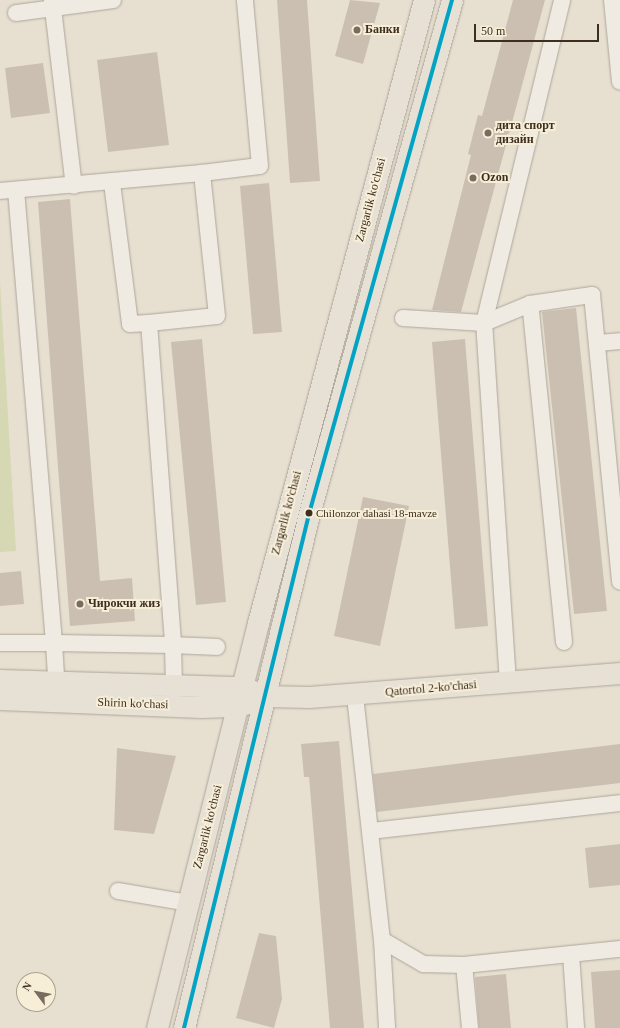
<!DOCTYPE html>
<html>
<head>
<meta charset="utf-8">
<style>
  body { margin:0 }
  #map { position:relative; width:620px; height:1028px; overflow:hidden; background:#e7e0d1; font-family:"Times New Roman",serif }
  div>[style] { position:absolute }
  .green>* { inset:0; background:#d6d7b3 }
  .building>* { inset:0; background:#cbbfb2 }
  .roads { filter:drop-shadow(0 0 1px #ada599) drop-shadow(0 0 1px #ada599) }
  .minor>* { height:16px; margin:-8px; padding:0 8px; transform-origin:8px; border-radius:8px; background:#efebe3 }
  .major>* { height:21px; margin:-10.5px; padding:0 10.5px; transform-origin:10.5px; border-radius:10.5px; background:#e6e1d4 }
  .bus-1>* { height:4px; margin:-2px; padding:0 2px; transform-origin:2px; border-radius:2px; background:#03a3c5 }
  .dots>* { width:11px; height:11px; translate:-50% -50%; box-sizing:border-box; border:2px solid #f7eed8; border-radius:50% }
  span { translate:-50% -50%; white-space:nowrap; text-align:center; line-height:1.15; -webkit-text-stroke:4px #f7eed8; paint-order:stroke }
  .bus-label { font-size:11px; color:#3d2e20 }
  .left { translate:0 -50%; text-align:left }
  .poi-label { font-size:12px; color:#3d2e20; font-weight:700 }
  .street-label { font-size:12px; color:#3d2e20 }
  .north { position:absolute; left:16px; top:972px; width:40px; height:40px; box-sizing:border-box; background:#f7eed8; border:1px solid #ada18e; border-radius:50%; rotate:302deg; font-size:11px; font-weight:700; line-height:16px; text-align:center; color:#3d2e20 }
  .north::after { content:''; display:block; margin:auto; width:14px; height:18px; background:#786c5e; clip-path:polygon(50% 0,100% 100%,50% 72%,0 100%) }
  .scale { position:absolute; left:474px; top:24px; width:125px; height:18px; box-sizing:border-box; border:2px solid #3d2e20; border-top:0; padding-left:5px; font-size:12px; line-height:14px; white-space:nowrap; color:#3d2e20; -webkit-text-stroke:3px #f7eed8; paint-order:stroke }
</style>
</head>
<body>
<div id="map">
  <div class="green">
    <i style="clip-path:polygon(0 281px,16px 551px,0 552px)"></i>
  </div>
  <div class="building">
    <i style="clip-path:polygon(277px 0,307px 0,320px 181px,290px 183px)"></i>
    <i style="clip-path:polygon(350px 0,380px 3px,363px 64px,335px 56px)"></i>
    <i style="clip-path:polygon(513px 0,545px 0,461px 312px,432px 310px,471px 155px,468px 154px,478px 115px,482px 116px)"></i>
    <i style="clip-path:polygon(157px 52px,169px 145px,108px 152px,97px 60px)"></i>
    <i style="clip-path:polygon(43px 63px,50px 113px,11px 118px,5px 68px)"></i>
    <i style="clip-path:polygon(269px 183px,282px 332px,253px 334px,240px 186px)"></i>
    <i style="clip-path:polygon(70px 199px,100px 581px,132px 578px,135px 621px,70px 626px,38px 202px)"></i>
    <i style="clip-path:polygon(576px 308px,607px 611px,574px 614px,542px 312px)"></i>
    <i style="clip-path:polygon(202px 339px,226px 602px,196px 605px,171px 342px)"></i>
    <i style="clip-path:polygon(465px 339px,488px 626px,455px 629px,432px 342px)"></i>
    <i style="clip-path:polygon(363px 497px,409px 506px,380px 646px,334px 636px)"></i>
    <i style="clip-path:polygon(21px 571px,24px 604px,0 606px,0 573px)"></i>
    <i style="clip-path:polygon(339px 741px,364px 1028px,330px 1028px,309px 777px,304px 777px,301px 744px)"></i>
    <i style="clip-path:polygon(620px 744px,620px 783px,377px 812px,373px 774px)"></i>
    <i style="clip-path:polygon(117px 748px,176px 756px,154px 834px,114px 830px)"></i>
    <i style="clip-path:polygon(620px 844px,620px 885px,589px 888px,585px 848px)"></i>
    <i style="clip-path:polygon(259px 933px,276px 936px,282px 999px,274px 1028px,236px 1018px)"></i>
    <i style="clip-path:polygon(620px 970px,620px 1028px,595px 1028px,591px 972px)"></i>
    <i style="clip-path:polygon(506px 974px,511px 1028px,479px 1028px,475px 977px)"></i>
  </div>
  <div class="roads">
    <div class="minor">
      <i style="left:52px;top:0;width:187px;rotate:83.3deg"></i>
      <i style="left:612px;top:0;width:82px;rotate:84.4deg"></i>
      <i style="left:16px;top:13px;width:98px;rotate:-7.6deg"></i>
      <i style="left:112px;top:183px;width:142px;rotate:82.7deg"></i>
      <i style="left:130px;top:324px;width:19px;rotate:-3deg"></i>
      <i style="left:149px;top:323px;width:323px;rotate:85.7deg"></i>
      <i style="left:173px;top:645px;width:44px;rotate:2.6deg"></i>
      <i style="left:16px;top:190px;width:455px;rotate:85.2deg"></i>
      <i style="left:54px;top:643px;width:119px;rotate:1deg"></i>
      <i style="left:173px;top:645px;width:40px;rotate:88.6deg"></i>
      <i style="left:0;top:191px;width:203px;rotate:-5.1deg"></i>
      <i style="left:403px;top:318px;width:81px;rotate:3.5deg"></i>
      <i style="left:484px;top:323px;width:50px;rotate:-22.4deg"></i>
      <i style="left:149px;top:323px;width:68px;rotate:-5.9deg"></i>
      <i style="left:217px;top:316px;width:144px;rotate:-96deg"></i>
      <i style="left:202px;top:173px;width:58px;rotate:-6.9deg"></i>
      <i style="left:260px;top:166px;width:167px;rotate:-95.2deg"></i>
      <i style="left:598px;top:343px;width:22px;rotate:-5deg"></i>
      <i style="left:564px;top:642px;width:340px;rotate:-95.7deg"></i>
      <i style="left:530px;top:304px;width:63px;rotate:-8.3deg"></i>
      <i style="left:592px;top:295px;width:288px;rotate:84.4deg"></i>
      <i style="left:0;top:643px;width:54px"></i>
      <i style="left:54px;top:643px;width:49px;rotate:86.5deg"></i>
      <i style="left:508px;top:683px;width:361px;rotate:-93.8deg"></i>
      <i style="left:484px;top:323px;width:332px;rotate:-76.4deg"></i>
      <i style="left:355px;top:696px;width:245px;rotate:83.7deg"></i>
      <i style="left:382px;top:940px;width:88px;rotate:86.7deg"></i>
      <i style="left:371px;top:831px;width:251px;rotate:-6.4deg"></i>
      <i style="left:118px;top:891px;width:72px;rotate:9.6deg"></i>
      <i style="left:382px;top:940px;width:48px;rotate:30.3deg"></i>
      <i style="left:423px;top:964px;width:41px;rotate:1.4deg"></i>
      <i style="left:571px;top:954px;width:74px;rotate:86.1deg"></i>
      <i style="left:470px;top:1028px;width:63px;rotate:-95.4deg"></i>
      <i style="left:464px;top:965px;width:157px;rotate:-5.9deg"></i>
    </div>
    <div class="major">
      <i style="left:0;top:680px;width:243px;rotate:1.7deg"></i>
      <i style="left:243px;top:687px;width:24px;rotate:22deg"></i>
      <i style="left:265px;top:696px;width:44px;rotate:1.3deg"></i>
      <i style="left:309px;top:697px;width:312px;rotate:-4.4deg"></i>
      <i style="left:0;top:699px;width:201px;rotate:2.3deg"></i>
      <i style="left:201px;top:707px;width:37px;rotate:-2deg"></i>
      <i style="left:238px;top:706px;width:14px;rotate:-17deg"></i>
      <i style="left:157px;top:1028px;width:417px;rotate:-76deg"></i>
      <i style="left:258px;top:623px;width:645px;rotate:-75.08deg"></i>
      <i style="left:184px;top:1028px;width:529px;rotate:-76.33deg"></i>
      <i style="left:309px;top:514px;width:534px;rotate:-74.45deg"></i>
    </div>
  </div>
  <div class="bus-1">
    <i style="left:184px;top:1028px;width:529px;rotate:-76.33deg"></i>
    <i style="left:309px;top:514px;width:534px;rotate:-74.45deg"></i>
  </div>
  <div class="dots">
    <i style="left:357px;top:30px;background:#786c5e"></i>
    <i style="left:488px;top:133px;background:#786c5e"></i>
    <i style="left:473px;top:178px;background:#786c5e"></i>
    <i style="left:309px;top:513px;background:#3d2e20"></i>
    <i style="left:80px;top:604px;background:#786c5e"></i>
  </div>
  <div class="bus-label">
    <span class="left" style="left:316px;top:513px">Chilonzor dahasi 18-mavze</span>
  </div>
  <div class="poi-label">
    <span class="left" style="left:365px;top:30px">Банки</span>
    <span class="left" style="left:496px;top:133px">дита спорт<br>дизайн</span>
    <span class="left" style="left:481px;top:178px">Ozon</span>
    <span class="left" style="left:88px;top:604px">Чирокчи жиз</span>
  </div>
  <div class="street-label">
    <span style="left:371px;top:200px;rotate:-75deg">Zargarlik ko'chasi</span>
    <span style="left:287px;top:513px;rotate:-75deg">Zargarlik ko'chasi</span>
    <span style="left:431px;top:689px;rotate:-5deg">Qatortol 2-ko'chasi</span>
    <span style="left:133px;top:704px;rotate:2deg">Shirin ko'chasi</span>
    <span style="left:208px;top:827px;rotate:-76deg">Zargarlik ko'chasi</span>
  </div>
  <div class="north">N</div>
  <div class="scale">50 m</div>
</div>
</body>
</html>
